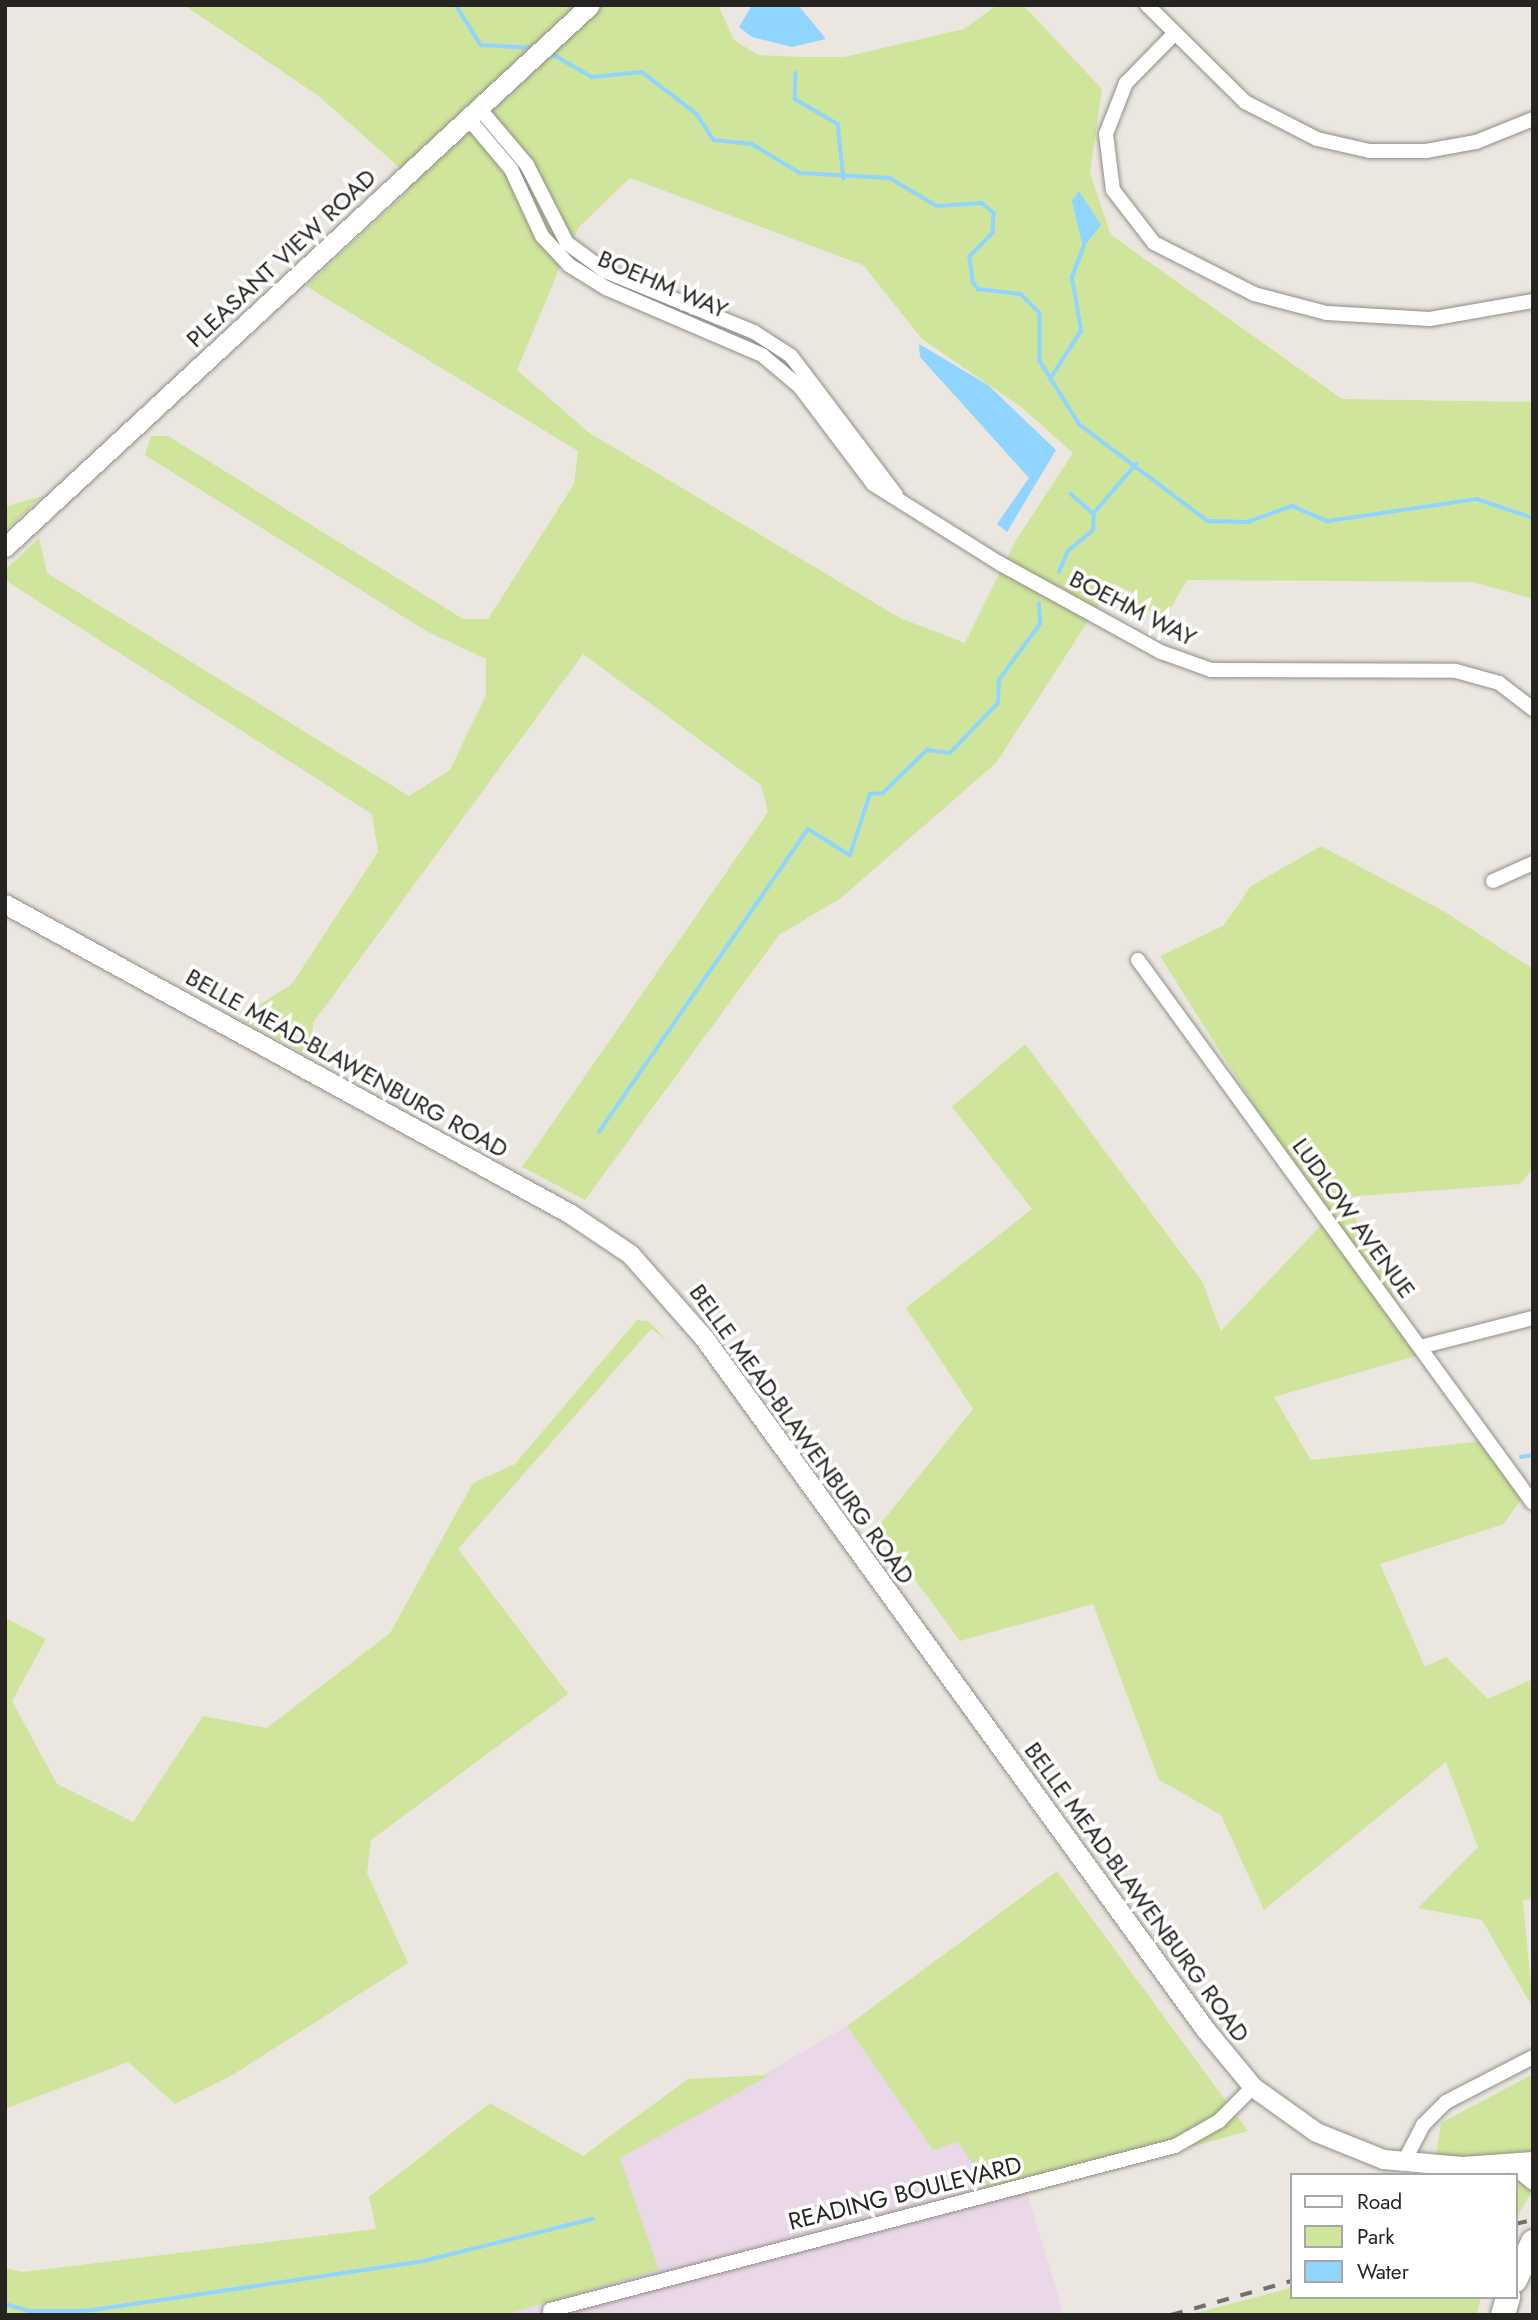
<!DOCTYPE html>
<html>
<head>
<meta charset="utf-8">
<style>
  body { margin:0 }
  #map { position:relative; width:1538px; height:2320px; overflow:hidden; background:#ebe7e0; font-family:Jost,sans-serif }
  div>[style] { position:absolute }
  .industrial>* { inset:0; background:#ead7e7 }
  .green>* { inset:0; background:#cee59b }
  .water>* { inset:0; background:#90d5ff }
  .stream>* { height:3.5px; margin:-1.75px; padding:0 1.75px; transform-origin:1.75px; border-radius:1.75px; background:#90d5ff }
  .roads { filter:drop-shadow(0 0 2px #918d87) drop-shadow(0 0 2px #918d87) }
  .street>* { height:14px; margin:-7px; padding:0 7px; transform-origin:7px; border-radius:7px; background:#fff }
  .secondary>* { height:19px; margin:-9.5px; padding:0 9.5px; transform-origin:9.5px; border-radius:9.5px; background:#fff }
  .highway>* { height:24px; margin:-12px; padding:0 12px; transform-origin:12px; border-radius:12px; background:#fff }
  .rail>* { height:3.5px; margin-top:-1.75px; transform-origin:0; background:repeating-linear-gradient(90deg,#73706c 0 12px,transparent 0 24px) }
  span { translate:-50% -50%; white-space:nowrap; text-align:center; line-height:1.15; -webkit-text-stroke:7px #fff; paint-order:stroke }
  .street-label { font-size:24px; color:#252421 }
  .frame { position:absolute; inset:0; border:7px solid #252421; pointer-events:none }
  .legend { position:absolute; left:1290px; top:2173px; width:228px; height:126px; box-sizing:border-box; background:#fff; border:2px solid #a8a7a6; margin:0; padding:9px 12px; list-style:none; font-size:21px; color:#252421 }
  .legend li { display:flex; align-items:center; gap:14px; height:35px }
  .legend b { width:35px; border:2px solid #a8a7a6 }
</style>
</head>
<body>
<div id="map">
  <div class="industrial">
    <i style="clip-path:polygon(847px 2026px,933px 2150px,958px 2142px,997px 2201px,1027px 2193px,1064px 2315px,504px 2315px,658px 2270px,620px 2158px)"></i>
  </div>
  <div class="green">
    <i style="clip-path:polygon(evenodd,184px 5px,718px 5px,734px 40px,758px 55px,802px 57px,844px 57px,964px 29px,997px 5px,1023px 5px,1102px 89px,1090px 173px,1111px 235px,1342px 399px,1533px 402px,1533px 599px,1473px 582px,1187px 580px,1166px 616px,1139px 608px,1133px 593px,1113px 583px,996px 763px,841px 898px,779px 935px,585px 1200px,522px 1167px,768px 812px,761px 785px,583px 654px,313px 1023px,311px 1057px,239px 1018px,292px 984px,378px 852px,372px 814px,5px 580px,5px 570px,39px 538px,47px 573px,409px 796px,450px 770px,486px 695px,486px 659px,426px 631px,145px 455px,151px 436px,168px 436px,463px 619px,488px 619px,574px 484px,578px 451px,306px 286px,409px 190px,400px 168px,320px 97px,184px 5px,630px 178px,863px 265px,922px 339px,1021px 407px,1073px 453px,1016px 540px,965px 643px,900px 618px,588px 432px,517px 370px,565px 255px,613px 283px,568px 250px,579px 227px,630px 178px)"></i>
    <i style="clip-path:polygon(42px 496px,5px 531px,5px 507px)"></i>
    <i style="clip-path:polygon(1321px 846px,1445px 912px,1533px 969px,1533px 1169px,1520px 1184px,1345px 1197px,1423px 1354px,1274px 1397px,1311px 1460px,1483px 1441px,1524px 1495px,1504px 1524px,1380px 1564px,1425px 1667px,1446px 1657px,1488px 1699px,1533px 1679px,1533px 1899px,1523px 1900px,1533px 2008px,1482px 1920px,1418px 1908px,1478px 1847px,1446px 1762px,1264px 1910px,1221px 1815px,1159px 1780px,1093px 1604px,960px 1641px,877px 1528px,973px 1409px,906px 1308px,1032px 1209px,952px 1107px,1025px 1044px,1202px 1281px,1221px 1331px,1326px 1220px,1160px 956px,1223px 926px,1251px 886px)"></i>
    <i style="clip-path:polygon(637px 1320px,648px 1321px,667px 1340px,651px 1329px,458px 1549px,568px 1694px,371px 1840px,367px 1873px,408px 1963px,231px 2076px,175px 2104px,128px 2062px,5px 2109px,5px 1618px,46px 1639px,12px 1701px,57px 1784px,133px 1822px,203px 1716px,267px 1728px,390px 1633px,473px 1483px,515px 1464px)"></i>
    <i style="clip-path:polygon(1057px 1871px,1248px 2131px,997px 2201px,958px 2142px,933px 2150px,847px 2026px)"></i>
    <i style="clip-path:polygon(1533px 2074px,1533px 2190px,1515px 2220px,1515px 2175px,1433px 2175px,1441px 2123px)"></i>
    <i style="clip-path:polygon(770px 2075px,620px 2158px,659px 2270px,504px 2315px,5px 2315px,5px 2268px,23px 2272px,376px 2229px,369px 2197px,490px 2103px,583px 2156px,688px 2079px)"></i>
    <i style="clip-path:polygon(1291px 2288px,1291px 2297px,1481px 2297px,1477px 2315px,1188px 2315px)"></i>
  </div>
  <div class="water">
    <i style="clip-path:polygon(752px 5px,798px 5px,826px 39px,792px 47px,752px 37px,739px 27px)"></i>
    <i style="clip-path:polygon(1079px 191px,1101px 225px,1083px 248px,1072px 201px)"></i>
    <i style="clip-path:polygon(919px 344px,988px 385px,1056px 450px,1007px 532px,997px 524px,1029px 478px,920px 357px)"></i>
  </div>
  <div class="stream">
    <i style="left:456px;top:5px;width:47px;rotate:58deg"></i>
    <i style="left:481px;top:45px;width:50px;rotate:3.4deg"></i>
    <i style="left:549px;top:52px;width:50px;rotate:30.2deg"></i>
    <i style="left:592px;top:77px;width:50px;rotate:-5.7deg"></i>
    <i style="left:642px;top:72px;width:69px;rotate:37.4deg"></i>
    <i style="left:697px;top:114px;width:31px;rotate:57deg"></i>
    <i style="left:714px;top:140px;width:38px;rotate:6deg"></i>
    <i style="left:752px;top:144px;width:56px;rotate:31.1deg"></i>
    <i style="left:800px;top:173px;width:90px;rotate:3.2deg"></i>
    <i style="left:890px;top:178px;width:55px;rotate:30.8deg"></i>
    <i style="left:937px;top:206px;width:45px;rotate:-3.8deg"></i>
    <i style="left:982px;top:203px;width:16px;rotate:40deg"></i>
    <i style="left:994px;top:213px;width:20px;rotate:93deg"></i>
    <i style="left:993px;top:233px;width:33px;rotate:134deg"></i>
    <i style="left:970px;top:257px;width:25px;rotate:83deg"></i>
    <i style="left:973px;top:282px;width:9px;rotate:54deg"></i>
    <i style="left:978px;top:289px;width:43px;rotate:6.6deg"></i>
    <i style="left:1021px;top:294px;width:27px;rotate:45deg"></i>
    <i style="left:1040px;top:313px;width:48px;rotate:90deg"></i>
    <i style="left:1040px;top:361px;width:75px;rotate:58deg"></i>
    <i style="left:1080px;top:425px;width:160px;rotate:36.9deg"></i>
    <i style="left:1208px;top:521px;width:40px;rotate:1.4deg"></i>
    <i style="left:1248px;top:522px;width:47px;rotate:-20deg"></i>
    <i style="left:1292px;top:506px;width:39px;rotate:23deg"></i>
    <i style="left:1328px;top:521px;width:151px;rotate:-8.4deg"></i>
    <i style="left:1477px;top:499px;width:59px;rotate:18.7deg"></i>
    <i style="left:796px;top:73px;width:26px;rotate:92deg"></i>
    <i style="left:795px;top:99px;width:50px;rotate:30.2deg"></i>
    <i style="left:838px;top:124px;width:55px;rotate:83.8deg"></i>
    <i style="left:1050px;top:379px;width:57px;rotate:-57.1deg"></i>
    <i style="left:1081px;top:331px;width:55px;rotate:-99.5deg"></i>
    <i style="left:1072px;top:277px;width:33px;rotate:-69deg"></i>
    <i style="left:1071px;top:494px;width:29px;rotate:41deg"></i>
    <i style="left:1059px;top:572px;width:23px;rotate:-67deg"></i>
    <i style="left:1068px;top:551px;width:33px;rotate:-40deg"></i>
    <i style="left:1093px;top:530px;width:17px;rotate:-87deg"></i>
    <i style="left:1094px;top:513px;width:65px;rotate:-49.4deg"></i>
    <i style="left:599px;top:1132px;width:368px;rotate:-55.4deg"></i>
    <i style="left:808px;top:829px;width:49px;rotate:31.8deg"></i>
    <i style="left:850px;top:855px;width:64px;rotate:-71.8deg"></i>
    <i style="left:870px;top:794px;width:13px;rotate:-4deg"></i>
    <i style="left:883px;top:793px;width:62px;rotate:-44.3deg"></i>
    <i style="left:927px;top:750px;width:23px;rotate:7deg"></i>
    <i style="left:950px;top:753px;width:69px;rotate:-46.2deg"></i>
    <i style="left:998px;top:703px;width:23px;rotate:-88deg"></i>
    <i style="left:999px;top:680px;width:69px;rotate:-53.8deg"></i>
    <i style="left:1040px;top:624px;width:20px;rotate:-93deg"></i>
    <i style="left:1521px;top:1457px;width:12px;rotate:-9deg"></i>
    <i style="left:5px;top:2304px;width:25px;rotate:16deg"></i>
    <i style="left:29px;top:2311px;width:57px"></i>
    <i style="left:86px;top:2311px;width:342px;rotate:-8.4deg"></i>
    <i style="left:424px;top:2261px;width:174px;rotate:-14deg"></i>
  </div>
  <div class="roads">
    <div class="street">
      <i style="left:1147px;top:5px;width:138px;rotate:44.7deg"></i>
      <i style="left:1245px;top:102px;width:81px;rotate:27.2deg"></i>
      <i style="left:1317px;top:139px;width:54px;rotate:12.8deg"></i>
      <i style="left:1370px;top:151px;width:56px"></i>
      <i style="left:1426px;top:151px;width:51px;rotate:-10.2deg"></i>
      <i style="left:1476px;top:142px;width:61px;rotate:-22deg"></i>
      <i style="left:1174px;top:34px;width:69px;rotate:134.4deg"></i>
      <i style="left:1126px;top:83px;width:55px;rotate:111.4deg"></i>
      <i style="left:1106px;top:134px;width:56px;rotate:82.9deg"></i>
      <i style="left:1113px;top:190px;width:67px;rotate:52.3deg"></i>
      <i style="left:1154px;top:243px;width:112px;rotate:27deg"></i>
      <i style="left:1254px;top:294px;width:75px;rotate:14.6deg"></i>
      <i style="left:1327px;top:313px;width:103px;rotate:3.3deg"></i>
      <i style="left:1430px;top:319px;width:105px;rotate:-9.9deg"></i>
      <i style="left:479px;top:108px;width:75px;rotate:49.9deg"></i>
      <i style="left:527px;top:165px;width:88px;rotate:62.9deg"></i>
      <i style="left:567px;top:243px;width:47px;rotate:36.4deg"></i>
      <i style="left:605px;top:271px;width:161px;rotate:22.3deg"></i>
      <i style="left:754px;top:332px;width:44px;rotate:33deg"></i>
      <i style="left:791px;top:356px;width:174px;rotate:52.9deg"></i>
      <i style="left:468px;top:118px;width:67px;rotate:49.9deg"></i>
      <i style="left:511px;top:169px;width:74px;rotate:65.2deg"></i>
      <i style="left:542px;top:236px;width:40px;rotate:47deg"></i>
      <i style="left:569px;top:265px;width:44px;rotate:31.9deg"></i>
      <i style="left:606px;top:288px;width:170px;rotate:23.2deg"></i>
      <i style="left:762px;top:355px;width:50px;rotate:40.1deg"></i>
      <i style="left:800px;top:387px;width:121px;rotate:53deg"></i>
      <i style="left:873px;top:484px;width:149px;rotate:32.1deg"></i>
      <i style="left:999px;top:563px;width:185px;rotate:28.8deg"></i>
      <i style="left:1161px;top:652px;width:53px;rotate:19.8deg"></i>
      <i style="left:1211px;top:670px;width:245px;rotate:0.2deg"></i>
      <i style="left:1456px;top:671px;width:45px;rotate:15.6deg"></i>
      <i style="left:1499px;top:683px;width:43px;rotate:37.4deg"></i>
      <i style="left:1493px;top:881px;width:44px;rotate:-24.2deg"></i>
      <i style="left:1138px;top:960px;width:671px;rotate:53.97deg"></i>
      <i style="left:1420px;top:1347px;width:117px;rotate:-14.4deg"></i>
      <i style="left:1404px;top:2162px;width:42px;rotate:-62.8deg"></i>
      <i style="left:1423px;top:2125px;width:33px;rotate:-45deg"></i>
      <i style="left:1446px;top:2102px;width:98px;rotate:-27.3deg"></i>
      <i style="left:550px;top:2310px;width:646px;rotate:-14.7deg"></i>
      <i style="left:1175px;top:2146px;width:51px;rotate:-29.6deg"></i>
      <i style="left:1219px;top:2121px;width:48px;rotate:-45deg"></i>
    </div>
    <div class="secondary">
      <i style="left:5px;top:547px;width:797px;rotate:-42.81deg"></i>
      <i style="left:5px;top:904px;width:643px;rotate:28.72deg"></i>
      <i style="left:569px;top:1213px;width:73px;rotate:33.9deg"></i>
      <i style="left:630px;top:1254px;width:112px;rotate:48.6deg"></i>
      <i style="left:704px;top:1338px;width:854px;rotate:54.06deg"></i>
      <i style="left:1205px;top:2029px;width:75px;rotate:50.4deg"></i>
      <i style="left:1253px;top:2087px;width:77px;rotate:35.5deg"></i>
      <i style="left:1316px;top:2132px;width:72px;rotate:21.9deg"></i>
      <i style="left:1383px;top:2159px;width:79px;rotate:5.1deg"></i>
      <i style="left:1462px;top:2166px;width:71px;rotate:-4deg"></i>
      <i style="left:1513px;top:2163px;width:26px;rotate:40deg"></i>
    </div>
    <div class="highway">
      <i style="left:1515px;top:2280px;width:42px;rotate:-64.7deg"></i>
      <i style="left:1503px;top:2315px;width:19px;rotate:-74deg"></i>
    </div>
  </div>
  <div class="rail">
    <i style="left:1515px;top:2224px;width:18px;rotate:-13deg"></i>
    <i style="left:1171px;top:2315px;width:125px;rotate:-15.8deg"></i>
  </div>
  <div class="street-label">
    <span style="left:281px;top:258px;rotate:-43deg">PLEASANT VIEW ROAD</span>
    <span style="left:663px;top:284px;rotate:23deg">BOEHM WAY</span>
    <span style="left:1133px;top:608px;rotate:27deg">BOEHM WAY</span>
    <span style="left:347px;top:1063px;rotate:29deg">BELLE MEAD-BLAWENBURG ROAD</span>
    <span style="left:1354px;top:1218px;rotate:54deg">LUDLOW AVENUE</span>
    <span style="left:802px;top:1434px;rotate:54deg">BELLE MEAD-BLAWENBURG ROAD</span>
    <span style="left:1137px;top:1892px;rotate:54deg">BELLE MEAD-BLAWENBURG ROAD</span>
    <span style="left:905px;top:2193px;rotate:-14deg">READING BOULEVARD</span>
  </div>
  <div class="frame"></div>
  <ul class="legend">
  <li><b style="height:9px;background:#fff"></b>Road</li>
  <li><b style="height:19px;background:#cee59b"></b>Park</li>
  <li><b style="height:19px;background:#90d5ff"></b>Water</li>
  </ul>
</div>
</body>
</html>
